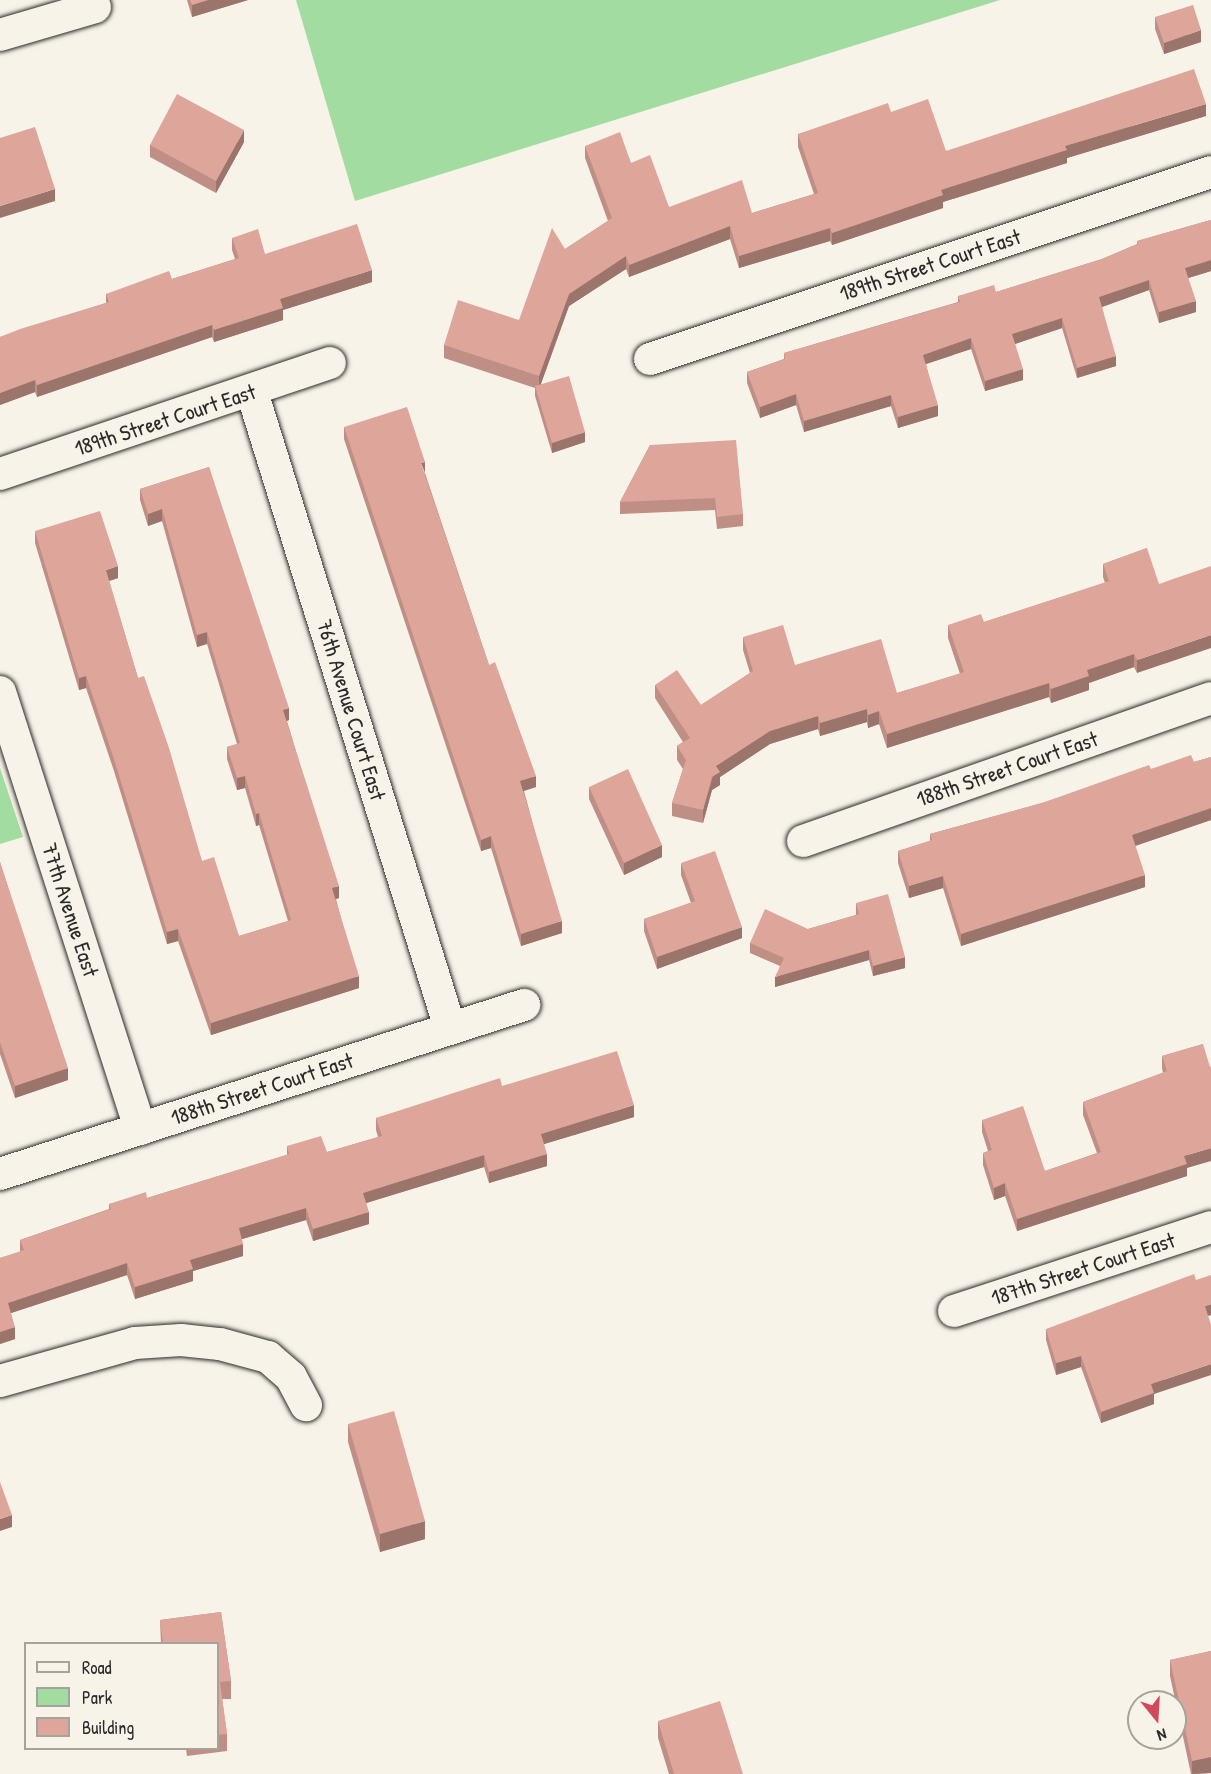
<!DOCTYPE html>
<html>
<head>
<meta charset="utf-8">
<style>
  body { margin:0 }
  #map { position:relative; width:1211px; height:1774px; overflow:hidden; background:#f7f3e8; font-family:"Patrick Hand",sans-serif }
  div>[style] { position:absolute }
  .green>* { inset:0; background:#a3dca1 }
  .roads { filter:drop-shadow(0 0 2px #2b2b2b) drop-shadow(0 0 2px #2b2b2b) }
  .minor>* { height:32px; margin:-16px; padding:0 16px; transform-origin:16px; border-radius:16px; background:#f7f3e8 }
  .wall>* { inset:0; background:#bf8e84 }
  .shaded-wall>* { inset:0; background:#9b746c }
  .building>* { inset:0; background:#dea59a }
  span { translate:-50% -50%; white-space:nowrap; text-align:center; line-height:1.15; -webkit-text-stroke:4.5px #f7f3e8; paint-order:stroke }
  .street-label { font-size:22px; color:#2b2b2b }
  .legend { position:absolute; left:24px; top:1642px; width:195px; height:108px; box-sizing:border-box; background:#f7f3e8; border:2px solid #a5a39c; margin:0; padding:8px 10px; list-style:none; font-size:18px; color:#2b2b2b }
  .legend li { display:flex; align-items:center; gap:12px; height:30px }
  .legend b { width:30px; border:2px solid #a5a39c }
  .north { position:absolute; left:1127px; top:1690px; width:60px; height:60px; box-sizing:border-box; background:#f7f3e8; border:2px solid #a5a39c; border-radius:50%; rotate:162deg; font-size:16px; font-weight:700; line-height:24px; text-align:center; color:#2b2b2b }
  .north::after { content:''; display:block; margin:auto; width:21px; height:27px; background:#d1495b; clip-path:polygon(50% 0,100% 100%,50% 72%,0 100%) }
</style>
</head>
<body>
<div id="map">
  <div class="green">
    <i style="clip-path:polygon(296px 0,1000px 0,355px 201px)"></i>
    <i style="clip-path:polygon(0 768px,23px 837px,0 844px)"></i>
  </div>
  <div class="roads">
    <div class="minor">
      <i style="left:0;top:35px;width:99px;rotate:-16.4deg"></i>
      <i style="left:650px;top:359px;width:591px;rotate:-18.43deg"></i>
      <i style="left:252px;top:392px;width:666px;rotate:72.71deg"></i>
      <i style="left:0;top:474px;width:348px;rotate:-18.6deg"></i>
      <i style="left:0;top:692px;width:459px;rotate:72.2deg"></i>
      <i style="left:803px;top:841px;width:432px;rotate:-19.3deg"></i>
      <i style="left:0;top:1174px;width:551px;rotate:-17.88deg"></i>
      <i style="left:954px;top:1311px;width:270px;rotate:-18.1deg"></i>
      <i style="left:0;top:1381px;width:140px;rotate:-15.7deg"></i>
      <i style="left:135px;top:1343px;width:46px;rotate:-3.7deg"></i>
      <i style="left:181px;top:1340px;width:39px;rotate:6deg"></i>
      <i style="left:220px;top:1344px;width:50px;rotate:15.2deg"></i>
      <i style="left:268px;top:1357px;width:30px;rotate:41deg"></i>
      <i style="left:291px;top:1377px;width:32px;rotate:62deg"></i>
    </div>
  </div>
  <div class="wall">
    <i style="clip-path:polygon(187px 0,248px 0,192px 17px)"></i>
    <i style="clip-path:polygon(1155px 17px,1201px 42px,1164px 54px,1155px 29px)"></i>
    <i style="clip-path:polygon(891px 112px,946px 151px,1206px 116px,1067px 158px,1067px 163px,943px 202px,943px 208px,832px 245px,830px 241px,739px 268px,730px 239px,629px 277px,626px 269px,569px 306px,541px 384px,585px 442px,552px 453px,535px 396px,535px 388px,444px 358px,444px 345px,519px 320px,565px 249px,608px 221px,585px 158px,585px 146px,631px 163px,669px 207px,752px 213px,814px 194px,798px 147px,798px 134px)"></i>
    <i style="clip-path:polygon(244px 142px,216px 193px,150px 157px,150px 145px)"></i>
    <i style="clip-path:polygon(1211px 220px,1211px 271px,1188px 278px,1196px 312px,1159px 323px,1149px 290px,1102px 307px,1116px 366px,1077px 378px,1062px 328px,1015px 344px,1023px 380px,985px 391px,971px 349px,926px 364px,938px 416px,898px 428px,891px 406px,804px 432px,796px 405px,760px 418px,747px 383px,747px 372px,784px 359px,784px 353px,958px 302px,958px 296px,996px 292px,1102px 259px,1137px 244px,1137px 241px)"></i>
    <i style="clip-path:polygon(232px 238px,265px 254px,372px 282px,283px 310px,283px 320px,214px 342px,212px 337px,37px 397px,35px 392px,0 405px,0 337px,106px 303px,106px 294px,172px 279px,235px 259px,232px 250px)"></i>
    <i style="clip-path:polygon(344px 427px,425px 473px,489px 665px,536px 787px,524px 791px,562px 933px,521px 946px,491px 848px,481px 851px,344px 439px)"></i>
    <i style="clip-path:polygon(650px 445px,743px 514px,743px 526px,717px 529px,715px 510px,620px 514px,620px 502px)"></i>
    <i style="clip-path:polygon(209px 467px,289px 720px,287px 721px,339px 898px,336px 899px,359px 988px,211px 1035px,178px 941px,167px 944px,114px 771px,86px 688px,79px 690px,35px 543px,35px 531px,118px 578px,109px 581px,138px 678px,202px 861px,239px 936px,288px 921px,259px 825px,256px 826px,245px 788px,237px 790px,227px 759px,227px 747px,237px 744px,207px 644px,197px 647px,162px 521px,148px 526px,140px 500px,140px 489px)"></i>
    <i style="clip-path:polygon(1147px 548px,1137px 673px,1134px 667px,1089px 683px,1089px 690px,1051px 703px,1049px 697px,887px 748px,879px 724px,868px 728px,867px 722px,820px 736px,818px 729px,770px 744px,720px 777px,720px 785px,712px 790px,703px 823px,672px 816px,672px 803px,683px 769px,677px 760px,677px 746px,683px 742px,655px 698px,655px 685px,701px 705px,750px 673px,743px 650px,743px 637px,795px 665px,897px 693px,960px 674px,948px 638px,948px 625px,984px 622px,1105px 583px,1103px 577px,1103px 564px)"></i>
    <i style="clip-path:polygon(1211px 757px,1211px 820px,1135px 846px,1145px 887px,961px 946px,943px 888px,909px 898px,898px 863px,898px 851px,930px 841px,930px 834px,1042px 803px,1151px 769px,1194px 762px)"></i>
    <i style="clip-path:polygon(589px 787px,662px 857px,624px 875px,589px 799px)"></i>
    <i style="clip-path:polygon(0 862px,68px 1080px,15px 1098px,0 1054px)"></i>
    <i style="clip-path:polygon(681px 863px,742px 938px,657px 969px,644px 931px,644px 919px,691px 903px,681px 875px)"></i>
    <i style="clip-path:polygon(856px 903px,905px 968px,873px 976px,869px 960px,775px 987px,780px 966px,750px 953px,750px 943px,808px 929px,856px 915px)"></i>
    <i style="clip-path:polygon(1203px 1044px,1187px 1168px,1187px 1176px,1017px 1231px,1005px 1196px,994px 1200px,983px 1165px,983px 1153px,988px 1151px,982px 1132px,982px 1120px,1045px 1171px,1097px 1153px,1083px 1115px,1083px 1102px,1163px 1073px,1162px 1068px,1162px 1056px)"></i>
    <i style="clip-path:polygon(502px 1086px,634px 1117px,544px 1144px,547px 1166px,489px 1183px,484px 1167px,366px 1203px,369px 1224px,313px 1241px,306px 1220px,242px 1239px,243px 1256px,193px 1271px,193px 1281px,135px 1299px,127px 1275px,11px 1313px,15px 1339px,0 1344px,0 1258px,20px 1252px,20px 1240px,109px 1209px,109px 1204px,147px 1198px,287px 1155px,287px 1146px,327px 1152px,378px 1137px,376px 1130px,376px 1118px)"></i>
    <i style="clip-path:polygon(1208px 1316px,1154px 1394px,1154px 1404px,1101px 1423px,1081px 1367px,1056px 1375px,1046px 1340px,1046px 1329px)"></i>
    <i style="clip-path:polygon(348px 1424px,425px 1539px,380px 1552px,348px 1442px)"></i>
    <i style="clip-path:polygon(221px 1612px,231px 1681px,231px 1699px,222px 1699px,227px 1734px,227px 1751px,187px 1756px,186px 1749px,218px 1749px,218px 1644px,161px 1644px,160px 1620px)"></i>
    <i style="clip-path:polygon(1211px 1651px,1211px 1773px,1191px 1774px,1170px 1676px,1170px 1660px)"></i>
    <i style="clip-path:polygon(658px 1721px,743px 1774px,669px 1774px,658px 1738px)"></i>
  </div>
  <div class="shaded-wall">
    <i style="clip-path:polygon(208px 0,248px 0,192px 17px,192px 5px)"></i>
    <i style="clip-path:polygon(1201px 30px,1201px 42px,1164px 54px,1164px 43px)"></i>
    <i style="clip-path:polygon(1206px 104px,1206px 116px,1067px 158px,1067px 163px,943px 202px,943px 208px,832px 245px,832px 233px,941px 190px,1065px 146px)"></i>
    <i style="clip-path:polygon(244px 130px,244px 142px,216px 193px,216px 181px)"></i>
    <i style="clip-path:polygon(55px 189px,55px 201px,0 218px,0 206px)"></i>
    <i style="clip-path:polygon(730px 226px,730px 239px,629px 277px,629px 265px)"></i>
    <i style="clip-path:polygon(830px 228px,830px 241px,739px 268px,739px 256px)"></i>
    <i style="clip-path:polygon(626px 256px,626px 269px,569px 306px,539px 389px,539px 376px,569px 294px)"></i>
    <i style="clip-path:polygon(1211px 260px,1211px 271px,1185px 279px,1185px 268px)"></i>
    <i style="clip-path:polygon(372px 270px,372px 282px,283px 310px,283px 320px,214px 342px,214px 330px,280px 299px)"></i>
    <i style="clip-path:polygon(1149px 280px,1149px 290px,1099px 308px,1099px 297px)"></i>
    <i style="clip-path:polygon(1196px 301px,1196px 312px,1159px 323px,1159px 312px)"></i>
    <i style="clip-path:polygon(1062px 318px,1062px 328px,1012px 345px,1012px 334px)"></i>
    <i style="clip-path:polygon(212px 325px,212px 337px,37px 397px,37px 385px)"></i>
    <i style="clip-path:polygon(971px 338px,971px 349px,923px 365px,923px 355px)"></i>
    <i style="clip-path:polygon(1116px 356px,1116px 366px,1077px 378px,1077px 368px)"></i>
    <i style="clip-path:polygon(1023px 369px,1023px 380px,985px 391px,985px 381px)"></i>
    <i style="clip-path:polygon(35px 380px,35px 392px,0 405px,0 393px)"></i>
    <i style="clip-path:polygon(796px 394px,796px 405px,760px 418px,760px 407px)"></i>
    <i style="clip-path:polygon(891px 395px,891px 406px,804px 432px,804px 421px)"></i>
    <i style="clip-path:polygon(938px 405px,938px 416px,898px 428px,898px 417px)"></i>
    <i style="clip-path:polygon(585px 432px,585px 442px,552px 453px,552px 443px)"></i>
    <i style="clip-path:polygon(425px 462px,425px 473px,421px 463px)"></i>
    <i style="clip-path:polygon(162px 509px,162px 521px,148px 526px,148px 514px)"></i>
    <i style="clip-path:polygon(118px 566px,118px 578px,106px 582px,106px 570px)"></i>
    <i style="clip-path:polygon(207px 632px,207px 644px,197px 647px,197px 635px)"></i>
    <i style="clip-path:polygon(1211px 635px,1211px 648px,1137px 673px,1137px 660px)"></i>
    <i style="clip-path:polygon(1134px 654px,1134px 667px,1089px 683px,1089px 690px,1051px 703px,1051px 689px,1087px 670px)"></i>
    <i style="clip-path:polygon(86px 676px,86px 688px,79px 690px,79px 678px)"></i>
    <i style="clip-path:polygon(1049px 683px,1049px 697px,887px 748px,887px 734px)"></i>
    <i style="clip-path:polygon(289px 708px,289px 720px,283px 722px,283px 710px)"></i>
    <i style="clip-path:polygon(867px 709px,867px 722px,820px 736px,820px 723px)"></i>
    <i style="clip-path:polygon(879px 711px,879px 724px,868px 728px,868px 715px)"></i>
    <i style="clip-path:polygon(818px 716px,818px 729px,770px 744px,720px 777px,720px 785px,712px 790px,703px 823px,703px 810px,716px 766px,770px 731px)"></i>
    <i style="clip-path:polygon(245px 776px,245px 788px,237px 790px,237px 778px)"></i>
    <i style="clip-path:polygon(536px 776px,536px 787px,520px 792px,520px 781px)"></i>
    <i style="clip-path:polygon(1211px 808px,1211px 820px,1132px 847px,1132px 835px)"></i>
    <i style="clip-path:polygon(259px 813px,259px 825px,256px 826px,256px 814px)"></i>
    <i style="clip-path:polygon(491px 836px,491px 848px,481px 851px,481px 840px)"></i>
    <i style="clip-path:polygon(662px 845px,662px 857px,624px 875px,624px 863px)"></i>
    <i style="clip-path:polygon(1145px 875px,1145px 887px,961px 946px,961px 934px)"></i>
    <i style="clip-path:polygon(943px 876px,943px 888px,909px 898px,909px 886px)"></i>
    <i style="clip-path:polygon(339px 886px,339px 898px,332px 900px,332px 888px)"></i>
    <i style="clip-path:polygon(562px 921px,562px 933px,521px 946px,521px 934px)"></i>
    <i style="clip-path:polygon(742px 927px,742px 938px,657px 969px,657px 957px)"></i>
    <i style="clip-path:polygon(178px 929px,178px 941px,167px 944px,167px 932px)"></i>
    <i style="clip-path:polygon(869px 950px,869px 960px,775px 987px,775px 977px)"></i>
    <i style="clip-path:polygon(905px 957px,905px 968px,873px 976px,873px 966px)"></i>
    <i style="clip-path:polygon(359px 976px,359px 988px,211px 1035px,211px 1023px)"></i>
    <i style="clip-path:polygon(68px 1068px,68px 1080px,15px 1098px,15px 1086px)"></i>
    <i style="clip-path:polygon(634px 1105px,634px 1117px,541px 1145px,541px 1134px)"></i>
    <i style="clip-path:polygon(1211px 1148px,1211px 1161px,1187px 1168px,1187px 1176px,1017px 1231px,1017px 1219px,1184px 1156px)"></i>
    <i style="clip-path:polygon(547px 1154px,547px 1166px,489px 1183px,489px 1172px)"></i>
    <i style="clip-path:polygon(484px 1155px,484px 1167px,363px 1204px,363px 1193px)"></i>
    <i style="clip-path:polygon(1005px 1183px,1005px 1196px,994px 1200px,994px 1188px)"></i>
    <i style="clip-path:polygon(306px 1208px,306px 1220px,239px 1240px,239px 1228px)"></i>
    <i style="clip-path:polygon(369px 1212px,369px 1224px,313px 1241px,313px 1229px)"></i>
    <i style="clip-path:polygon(243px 1244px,243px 1256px,193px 1271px,193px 1281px,135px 1299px,135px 1287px,190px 1260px)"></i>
    <i style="clip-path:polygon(127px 1263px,127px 1275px,8px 1314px,8px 1303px)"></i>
    <i style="clip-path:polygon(1211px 1304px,1211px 1315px,1205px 1317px,1205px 1306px)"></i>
    <i style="clip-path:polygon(15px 1327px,15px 1339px,0 1344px,0 1332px)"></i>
    <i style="clip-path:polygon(1081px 1356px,1081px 1367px,1056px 1375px,1056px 1363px)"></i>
    <i style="clip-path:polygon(1211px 1364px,1211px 1375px,1154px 1394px,1154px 1404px,1101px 1423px,1101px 1412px,1151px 1384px)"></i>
    <i style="clip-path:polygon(12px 1515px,12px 1527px,0 1531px,0 1519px)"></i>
    <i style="clip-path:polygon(425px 1521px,425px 1539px,380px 1552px,380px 1534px)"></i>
    <i style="clip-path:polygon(1211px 1757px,1211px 1773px,1192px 1774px,1192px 1761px)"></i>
  </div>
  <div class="building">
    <i style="clip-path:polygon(190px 0,208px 0,192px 5px)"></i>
    <i style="clip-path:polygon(1193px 5px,1201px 30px,1164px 43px,1155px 17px)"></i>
    <i style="clip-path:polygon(1194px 69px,1206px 104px,1065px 146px,1067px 150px,941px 190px,943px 195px,856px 225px,832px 233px,830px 228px,739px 256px,730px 226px,629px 265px,626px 256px,569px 294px,539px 376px,444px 345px,458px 300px,519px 320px,552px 228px,565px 249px,612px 218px,585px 146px,620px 132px,631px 163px,650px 155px,669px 207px,742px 180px,752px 213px,818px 193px,798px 134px,888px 103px,891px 112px,928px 99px,946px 151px)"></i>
    <i style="clip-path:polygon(177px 94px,244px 130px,216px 181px,150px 145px)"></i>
    <i style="clip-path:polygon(35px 127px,55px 189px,0 206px,0 138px)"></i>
    <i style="clip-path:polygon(1211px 220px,1211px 260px,1185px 268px,1196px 301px,1159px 312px,1149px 280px,1099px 297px,1116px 356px,1077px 368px,1062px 318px,1012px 334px,1023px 369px,985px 381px,971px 338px,923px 355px,938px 405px,898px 417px,891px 395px,804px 421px,796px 394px,760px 407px,747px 372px,785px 359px,784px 353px,960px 302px,958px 296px,994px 285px,996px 292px,1102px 259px,1138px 244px,1137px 241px)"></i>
    <i style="clip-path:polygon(357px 224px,372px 270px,280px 299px,283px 308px,214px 330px,212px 325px,37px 385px,35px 380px,0 393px,0 337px,20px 329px,109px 302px,106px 294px,169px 271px,172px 279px,239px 258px,232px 238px,258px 229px,265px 254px)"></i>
    <i style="clip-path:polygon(569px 376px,585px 432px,552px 443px,535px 386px)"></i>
    <i style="clip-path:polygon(407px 407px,425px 462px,421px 463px,489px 665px,495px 662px,536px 776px,520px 781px,562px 921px,521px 934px,491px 836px,481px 840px,344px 427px)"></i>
    <i style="clip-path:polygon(736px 440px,743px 514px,717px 517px,715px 498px,620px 502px,650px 445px)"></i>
    <i style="clip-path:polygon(209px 467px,289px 708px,283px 710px,339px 886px,332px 888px,359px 976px,211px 1023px,178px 929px,167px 932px,114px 759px,86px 676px,79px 678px,35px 531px,100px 511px,118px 566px,106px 570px,138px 678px,144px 676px,169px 748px,202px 861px,214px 857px,239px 936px,291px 920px,259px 813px,256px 814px,245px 776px,237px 778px,227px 747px,240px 743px,207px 632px,197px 635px,162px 509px,148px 514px,140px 489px)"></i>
    <i style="clip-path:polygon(1147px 548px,1159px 584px,1211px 566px,1211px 635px,1137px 660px,1134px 654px,1087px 670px,1089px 676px,1051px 689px,1049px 683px,887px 734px,879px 711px,868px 715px,867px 709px,820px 723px,818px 716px,770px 731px,716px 766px,720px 772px,712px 777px,703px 810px,672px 803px,686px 760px,677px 746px,690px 738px,655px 685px,677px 670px,701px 705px,753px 671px,743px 637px,783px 625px,795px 665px,881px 639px,897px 693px,964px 672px,948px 625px,981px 614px,984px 622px,1109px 581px,1103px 564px)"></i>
    <i style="clip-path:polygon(1191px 755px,1194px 762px,1211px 757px,1211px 808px,1132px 835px,1145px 875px,961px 934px,943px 876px,909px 886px,898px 851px,932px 840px,930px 834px,1042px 803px,1149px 765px,1151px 769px)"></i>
    <i style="clip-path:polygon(628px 769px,662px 845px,624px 863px,589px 787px)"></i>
    <i style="clip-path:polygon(715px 851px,742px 927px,657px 957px,644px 919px,695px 901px,681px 863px)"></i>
    <i style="clip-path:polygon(0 862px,68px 1068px,15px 1086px,0 1042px)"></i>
    <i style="clip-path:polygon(888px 894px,905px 957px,873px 966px,869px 950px,775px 977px,784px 958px,750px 943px,765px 909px,808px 929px,859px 914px,856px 903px)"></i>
    <i style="clip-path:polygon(1203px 1044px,1210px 1067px,1211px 1066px,1211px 1148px,1184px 1156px,1187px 1164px,1017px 1219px,1005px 1183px,994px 1188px,983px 1153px,992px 1150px,982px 1120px,1023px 1106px,1045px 1171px,1101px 1152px,1083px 1102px,1167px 1071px,1162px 1056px)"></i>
    <i style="clip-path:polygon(617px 1051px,634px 1105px,541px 1134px,547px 1154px,489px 1172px,484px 1155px,363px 1193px,369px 1212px,313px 1229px,306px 1208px,239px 1228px,243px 1244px,190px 1260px,193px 1269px,135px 1287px,127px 1263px,8px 1303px,15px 1327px,0 1332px,0 1258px,24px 1250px,20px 1240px,111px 1209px,109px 1204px,146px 1192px,147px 1198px,289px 1154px,287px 1146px,321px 1136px,327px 1152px,382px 1136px,376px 1118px,500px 1078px,502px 1086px)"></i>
    <i style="clip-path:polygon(1194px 1274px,1196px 1280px,1211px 1275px,1211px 1304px,1205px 1306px,1211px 1325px,1211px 1364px,1151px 1384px,1154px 1393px,1101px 1412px,1081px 1356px,1056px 1363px,1046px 1329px)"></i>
    <i style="clip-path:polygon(394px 1411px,425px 1521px,380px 1534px,348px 1424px)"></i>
    <i style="clip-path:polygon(0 1482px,12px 1515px,0 1519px)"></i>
    <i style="clip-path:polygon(221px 1612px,231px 1681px,220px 1682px,227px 1734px,218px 1735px,218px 1644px,163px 1644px,160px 1620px)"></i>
    <i style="clip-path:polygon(1211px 1651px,1211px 1757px,1192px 1761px,1170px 1660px)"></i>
    <i style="clip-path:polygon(720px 1701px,743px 1774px,674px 1774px,658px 1721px)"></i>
  </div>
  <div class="street-label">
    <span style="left:930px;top:265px;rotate:-18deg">189th Street Court East</span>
    <span style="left:165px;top:420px;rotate:-18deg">189th Street Court East</span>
    <span style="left:351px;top:710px;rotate:73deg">76th Avenue Court East</span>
    <span style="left:1007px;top:769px;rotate:-19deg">188th Street Court East</span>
    <span style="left:70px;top:910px;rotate:72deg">77th Avenue East</span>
    <span style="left:262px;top:1089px;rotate:-18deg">188th Street Court East</span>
    <span style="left:1083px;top:1269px;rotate:-18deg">187th Street Court East</span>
  </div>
  <ul class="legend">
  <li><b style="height:8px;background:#f7f3e8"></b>Road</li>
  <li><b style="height:16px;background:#a3dca1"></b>Park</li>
  <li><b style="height:16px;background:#dea59a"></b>Building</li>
  </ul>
  <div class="north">N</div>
</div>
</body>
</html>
